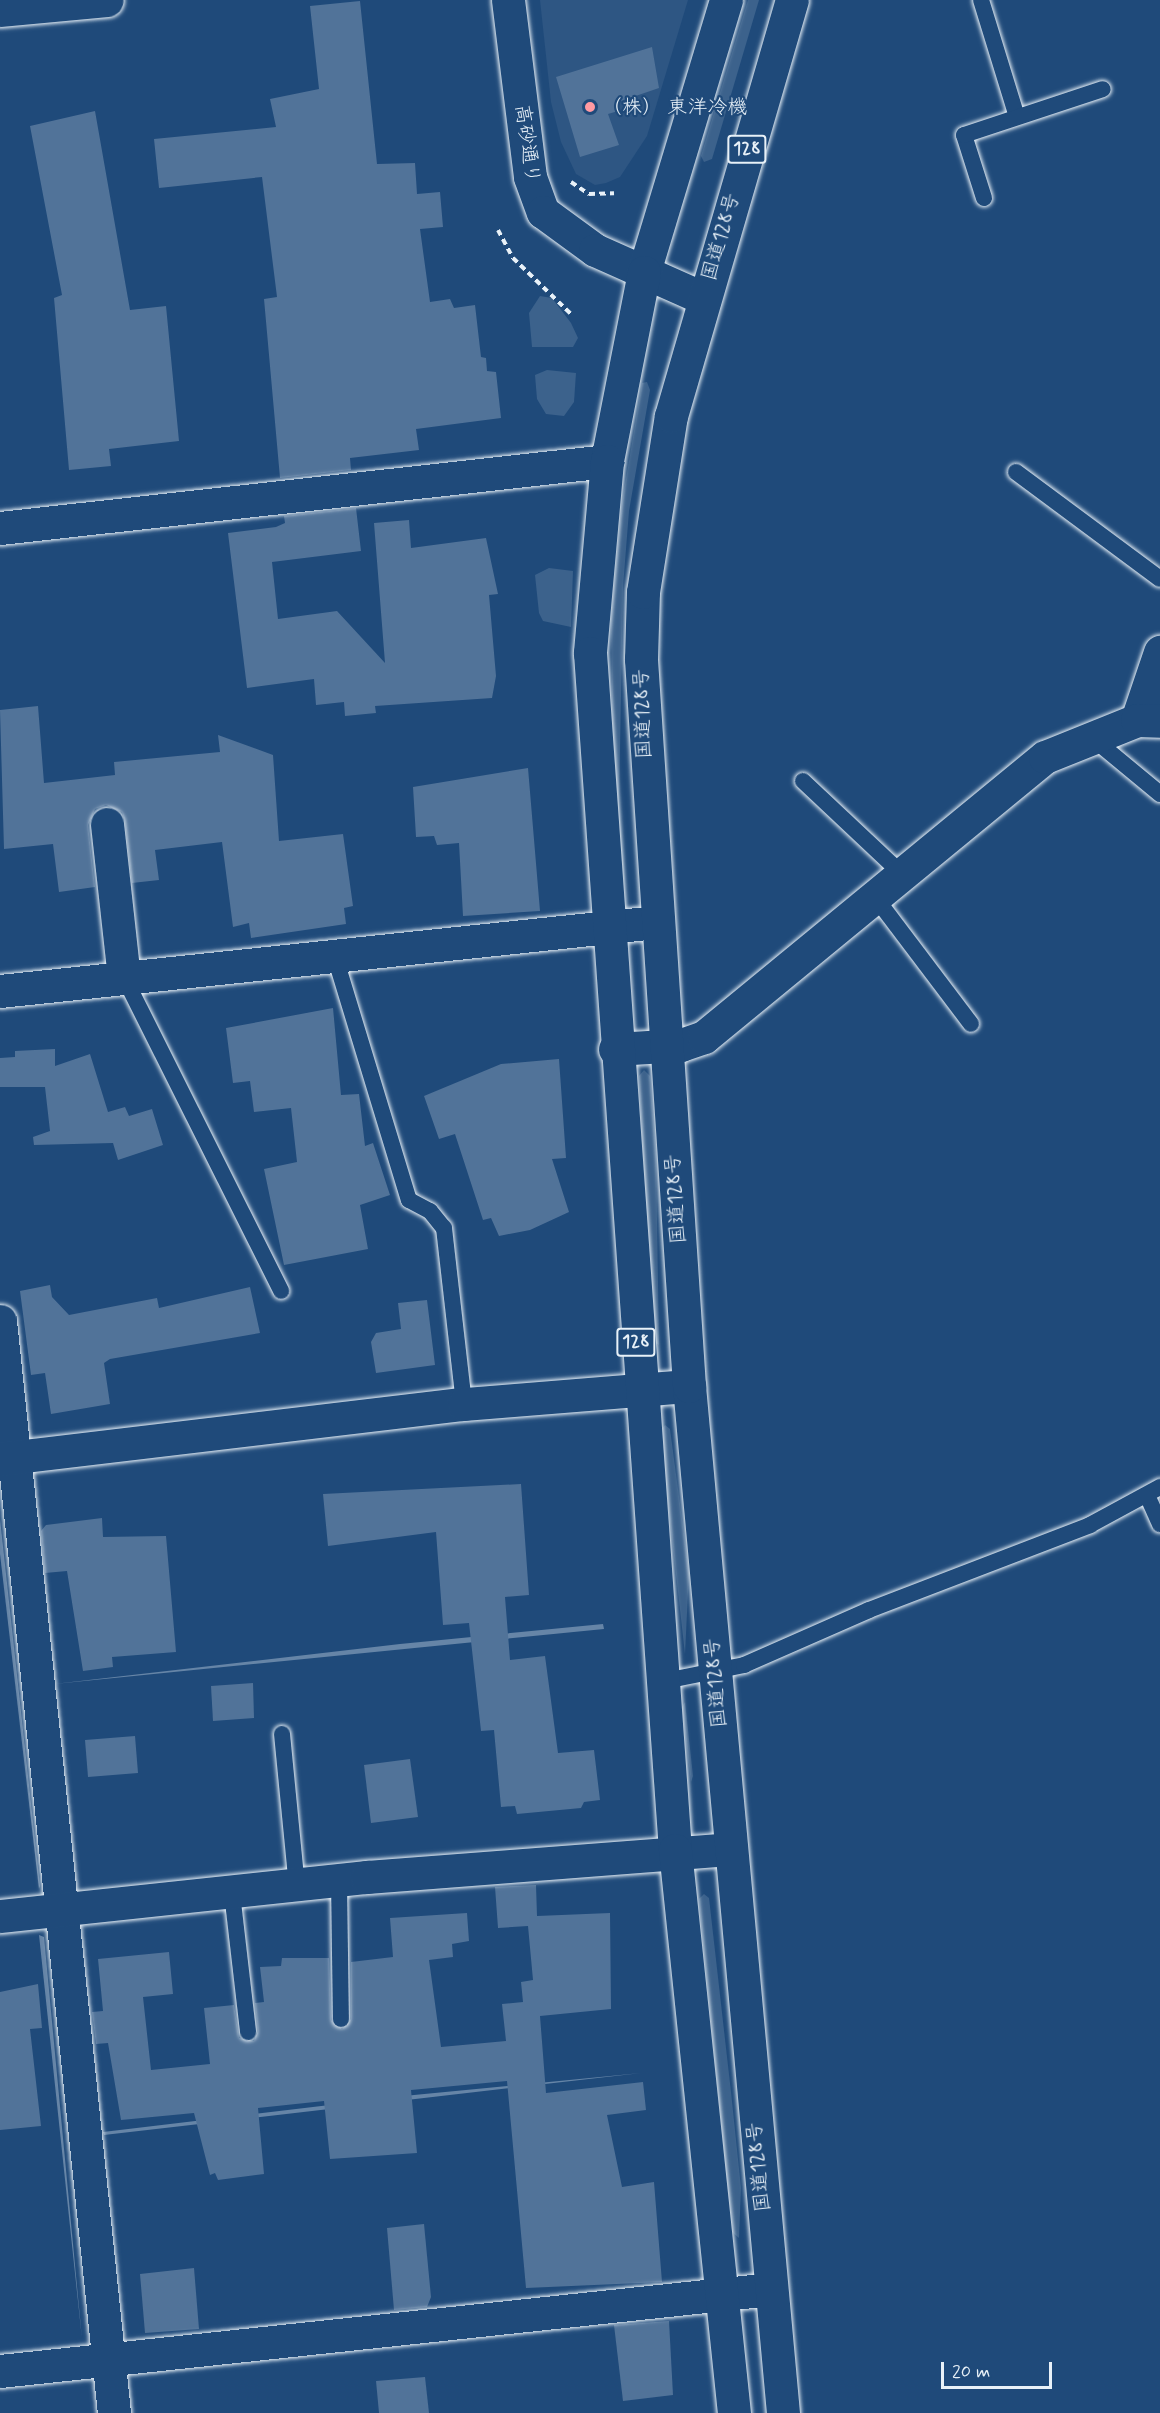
<!DOCTYPE html>
<html>
<head>
<meta charset="utf-8">
<style>
  body { margin:0 }
  #map { position:relative; width:1160px; height:2413px; overflow:hidden; background:#1f4a7a; font-family:Mynerve,"Klee One",sans-serif }
  div>[style] { position:absolute }
  .built>* { inset:0; background:#2e5683 }
  .green>* { inset:0; background:#3c628c }
  .water>* { inset:0; background:#6685a7 }
  .building>* { inset:0; background:#517399 }
  .path>* { height:4px; margin-top:-2px; transform-origin:0; background:repeating-linear-gradient(90deg,#e8f1f8 0 6px,transparent 0 10.5px) }
  .roads { filter:drop-shadow(0 0 2px #e8f1f8) drop-shadow(0 0 2px #e8f1f8) }
  .service>* { height:16px; margin:-8px; padding:0 8px; transform-origin:8px; border-radius:8px; background:#1f4a7a }
  .minor>* { height:33px; margin:-16.5px; padding:0 16.5px; transform-origin:16.5px; border-radius:16.5px; background:#1f4a7a }
  .tertiary>* { height:33px; margin:-16.5px; padding:0 16.5px; transform-origin:16.5px; border-radius:16.5px; background:#1f4a7a }
  .trunk>* { height:33px; margin:-16.5px; padding:0 16.5px; transform-origin:16.5px; border-radius:16.5px; background:#1f4a7a }
  .dots>* { width:16px; height:16px; translate:-50% -50%; box-sizing:border-box; border:3px solid #1f4a7a; border-radius:50% }
  span { translate:-50% -50%; white-space:nowrap; text-align:center; line-height:1.15; -webkit-text-stroke:4.5px #1f4a7a; paint-order:stroke }
  .shield-label span { padding:2px 4px; background:#1f4a7a; border:2px solid; border-radius:4px; -webkit-text-stroke-width:0 }
  .shield-label { font-size:18px; color:#e8f1f8; font-weight:700 }
  .poi-label { font-size:20px; color:#e8f1f8 }
  .left { translate:0 -50%; text-align:left }
  .street-label { font-size:20px; color:#e8f1f8 }
  .scale { position:absolute; left:941px; top:2362px; width:111px; height:27px; box-sizing:border-box; border:3px solid #e8f1f8; border-top:0; padding-left:8px; font-size:18px; line-height:21px; white-space:nowrap; color:#e8f1f8; -webkit-text-stroke:4px #1f4a7a; paint-order:stroke }
</style>
</head>
<body>
<div id="map">
  <div class="built">
    <i style="clip-path:polygon(540px 0,688px 0,647px 136px,620px 177px,606px 183px,595px 185px,576px 174px,561px 142px,551px 102px)"></i>
  </div>
  <div class="green">
    <i style="clip-path:polygon(748px 0,759px 0,712px 159px,704px 162px,701px 156px)"></i>
    <i style="clip-path:polygon(540px 296px,552px 298px,571px 323px,578px 338px,573px 347px,532px 347px,529px 313px)"></i>
    <i style="clip-path:polygon(547px 370px,576px 373px,574px 402px,564px 416px,546px 414px,537px 399px,535px 375px)"></i>
    <i style="clip-path:polygon(647px 382px,650px 390px,629px 511px,623px 587px,619px 805px,625px 887px,613px 780px,611px 618px,622px 503px,642px 383px)"></i>
    <i style="clip-path:polygon(549px 568px,573px 571px,571px 627px,543px 621px,539px 613px,535px 575px)"></i>
    <i style="clip-path:polygon(644px 1070px,650px 1076px,656px 1156px,659px 1345px,654px 1341px,648px 1248px,639px 1076px)"></i>
    <i style="clip-path:polygon(665px 1425px,670px 1429px,689px 1572px,685px 1654px,660px 1431px)"></i>
    <i style="clip-path:polygon(685px 1702px,693px 1776px,691px 1782px,682px 1707px)"></i>
    <i style="clip-path:polygon(704px 1894px,709px 1898px,731px 2092px,741px 2188px,739px 2238px,732px 2232px,699px 1899px)"></i>
  </div>
  <div class="water">
    <i style="clip-path:polygon(0 1519px,40px 1886px,39px 1889px,0 1554px)"></i>
    <i style="clip-path:polygon(603px 1624px,604px 1629px,54px 1684px,400px 1644px)"></i>
    <i style="clip-path:polygon(39px 1935px,44px 1937px,82px 2339px)"></i>
    <i style="clip-path:polygon(641px 2073px,104px 2135px,103px 2132px,414px 2095px)"></i>
  </div>
  <div class="building">
    <i style="clip-path:polygon(360px 1px,377px 164px,415px 163px,417px 194px,440px 192px,443px 227px,420px 229px,430px 302px,450px 299px,454px 308px,475px 305px,481px 357px,486px 358px,487px 371px,496px 372px,501px 418px,416px 429px,419px 450px,350px 458px,351px 470px,280px 478px,264px 299px,277px 297px,262px 177px,159px 188px,154px 139px,276px 127px,270px 99px,319px 89px,310px 6px)"></i>
    <i style="clip-path:polygon(652px 47px,659px 88px,615px 103px,618px 111px,608px 114px,619px 145px,580px 157px,556px 77px)"></i>
    <i style="clip-path:polygon(95px 111px,130px 310px,166px 306px,179px 441px,109px 449px,111px 466px,69px 470px,54px 298px,62px 295px,30px 126px)"></i>
    <i style="clip-path:polygon(356px 508px,361px 551px,272px 562px,278px 619px,337px 611px,385px 663px,374px 523px,409px 520px,411px 548px,486px 538px,498px 594px,489px 595px,496px 676px,492px 698px,375px 706px,376px 713px,345px 716px,344px 702px,316px 705px,314px 679px,247px 688px,228px 533px,276px 527px,285px 523px,284px 516px)"></i>
    <i style="clip-path:polygon(38px 706px,44px 783px,115px 775px,114px 762px,220px 752px,218px 735px,273px 755px,279px 841px,343px 834px,353px 906px,344px 908px,346px 924px,251px 938px,249px 923px,233px 927px,222px 842px,155px 850px,159px 880px,132px 883px,125px 821px,122px 812px,106px 805px,95px 809px,88px 825px,95px 887px,59px 892px,53px 844px,4px 849px,0 710px)"></i>
    <i style="clip-path:polygon(528px 768px,540px 911px,463px 916px,459px 843px,437px 845px,434px 836px,416px 837px,413px 787px)"></i>
    <i style="clip-path:polygon(333px 1008px,341px 1095px,359px 1094px,365px 1146px,373px 1143px,390px 1195px,360px 1205px,368px 1249px,284px 1265px,264px 1169px,297px 1162px,291px 1108px,254px 1112px,250px 1081px,233px 1083px,226px 1028px)"></i>
    <i style="clip-path:polygon(55px 1049px,55px 1066px,90px 1054px,108px 1112px,125px 1107px,129px 1116px,152px 1109px,163px 1145px,118px 1160px,113px 1143px,34px 1145px,33px 1137px,50px 1131px,45px 1087px,0 1087px,0 1058px,15px 1057px,15px 1051px)"></i>
    <i style="clip-path:polygon(559px 1059px,566px 1158px,552px 1159px,569px 1212px,530px 1230px,499px 1236px,491px 1218px,483px 1220px,455px 1134px,439px 1139px,424px 1096px,501px 1064px)"></i>
    <i style="clip-path:polygon(50px 1285px,52px 1297px,69px 1315px,157px 1298px,159px 1308px,250px 1287px,260px 1333px,110px 1359px,104px 1363px,110px 1404px,51px 1414px,45px 1373px,31px 1375px,20px 1291px)"></i>
    <i style="clip-path:polygon(427px 1300px,435px 1365px,376px 1373px,371px 1342px,376px 1333px,401px 1329px,398px 1303px)"></i>
    <i style="clip-path:polygon(521px 1484px,529px 1595px,505px 1597px,510px 1660px,545px 1656px,558px 1753px,594px 1750px,600px 1800px,584px 1802px,581px 1808px,517px 1814px,515px 1806px,501px 1807px,494px 1730px,481px 1731px,469px 1623px,443px 1625px,436px 1532px,328px 1546px,323px 1494px)"></i>
    <i style="clip-path:polygon(102px 1518px,103px 1537px,166px 1536px,176px 1652px,112px 1657px,113px 1667px,83px 1671px,67px 1571px,45px 1573px,41px 1531px,46px 1525px)"></i>
    <i style="clip-path:polygon(253px 1683px,254px 1718px,213px 1721px,211px 1686px)"></i>
    <i style="clip-path:polygon(135px 1736px,138px 1773px,88px 1777px,85px 1740px)"></i>
    <i style="clip-path:polygon(410px 1759px,418px 1817px,371px 1823px,364px 1765px)"></i>
    <i style="clip-path:polygon(536px 1885px,537px 1916px,610px 1913px,611px 2009px,540px 2016px,546px 2093px,643px 2082px,646px 2110px,607px 2115px,622px 2187px,654px 2182px,662px 2282px,526px 2288px,507px 2081px,411px 2090px,417px 2153px,330px 2159px,324px 2101px,258px 2108px,264px 2174px,218px 2180px,215px 2173px,210px 2175px,194px 2113px,121px 2120px,108px 2043px,96px 2044px,92px 2012px,103px 2011px,98px 1959px,169px 1952px,173px 1994px,143px 1997px,151px 2070px,210px 2064px,204px 2008px,234px 2005px,239px 2038px,254px 2041px,258px 2031px,255px 2003px,264px 2002px,260px 1967px,281px 1966px,282px 1958px,329px 1958px,331px 2020px,342px 2029px,351px 2019px,351px 1962px,393px 1957px,390px 1918px,467px 1913px,469px 1941px,452px 1944px,453px 1957px,429px 1960px,441px 2047px,506px 2041px,502px 2004px,523px 2002px,521px 1982px,533px 1980px,528px 1926px,498px 1928px,495px 1887px)"></i>
    <i style="clip-path:polygon(38px 1984px,42px 2028px,30px 2029px,41px 2126px,0 2130px,0 1992px)"></i>
    <i style="clip-path:polygon(424px 2224px,431px 2297px,427px 2307px,394px 2310px,387px 2228px)"></i>
    <i style="clip-path:polygon(194px 2268px,199px 2329px,145px 2333px,140px 2274px)"></i>
    <i style="clip-path:polygon(669px 2321px,673px 2395px,623px 2401px,614px 2325px)"></i>
    <i style="clip-path:polygon(425px 2377px,429px 2413px,379px 2413px,376px 2381px)"></i>
  </div>
  <div class="path">
    <i style="left:571px;top:182px;width:22px;rotate:34deg"></i>
    <i style="left:589px;top:194px;width:25px;rotate:-2deg"></i>
    <i style="left:498px;top:230px;width:32px;rotate:62deg"></i>
    <i style="left:513px;top:258px;width:82px;rotate:44deg"></i>
  </div>
  <div class="roads">
    <div class="service">
      <i style="left:981px;top:0;width:119px;rotate:72.9deg"></i>
      <i style="left:984px;top:198px;width:66px;rotate:-107.6deg"></i>
      <i style="left:964px;top:135px;width:146px;rotate:-18.3deg"></i>
      <i style="left:1016px;top:472px;width:179px;rotate:36.6deg"></i>
      <i style="left:1090px;top:736px;width:91px;rotate:39.6deg"></i>
      <i style="left:803px;top:781px;width:136px;rotate:43.2deg"></i>
      <i style="left:875px;top:897px;width:159px;rotate:52.9deg"></i>
      <i style="left:335px;top:957px;width:254px;rotate:73.1deg"></i>
      <i style="left:409px;top:1200px;width:24px;rotate:28deg"></i>
      <i style="left:430px;top:1211px;width:22px;rotate:51deg"></i>
      <i style="left:444px;top:1228px;width:177px;rotate:83.5deg"></i>
      <i style="left:124px;top:977px;width:351px;rotate:63.4deg"></i>
      <i style="left:1147px;top:1495px;width:32px;rotate:66deg"></i>
      <i style="left:665px;top:1681px;width:81px;rotate:-11.4deg"></i>
      <i style="left:744px;top:1665px;width:137px;rotate:-23.7deg"></i>
      <i style="left:869px;top:1610px;width:237px;rotate:-21deg"></i>
      <i style="left:1090px;top:1525px;width:80px;rotate:-28.5deg"></i>
      <i style="left:282px;top:1734px;width:154px;rotate:84.4deg"></i>
      <i style="left:339px;top:1882px;width:137px;rotate:89.2deg"></i>
      <i style="left:232px;top:1893px;width:140px;rotate:83.4deg"></i>
    </div>
    <div class="minor">
      <i style="left:0;top:10px;width:107px;rotate:-5.3deg"></i>
      <i style="left:0;top:528px;width:611px;rotate:-6.3deg"></i>
      <i style="left:1137px;top:720px;width:72px;rotate:-71.3deg"></i>
      <i style="left:107px;top:824px;width:154px;rotate:83.7deg"></i>
      <i style="left:615px;top:1049px;width:66px;rotate:-3.5deg"></i>
      <i style="left:681px;top:1045px;width:24px;rotate:-19deg"></i>
      <i style="left:704px;top:1037px;width:441px;rotate:-39.4deg"></i>
      <i style="left:1045px;top:757px;width:99px;rotate:-21.9deg"></i>
      <i style="left:1137px;top:720px;width:23px;rotate:2deg"></i>
      <i style="left:0;top:1321px;width:1098px;rotate:84.04deg"></i>
      <i style="left:0;top:1916px;width:369px;rotate:-6.1deg"></i>
      <i style="left:367px;top:1877px;width:363px;rotate:-4.4deg"></i>
      <i style="left:0;top:2371px;width:775px;rotate:-6.07deg"></i>
    </div>
    <div class="tertiary">
      <i style="left:508px;top:0;width:178px;rotate:82.9deg"></i>
      <i style="left:530px;top:177px;width:37px;rotate:70deg"></i>
      <i style="left:543px;top:212px;width:64px;rotate:36.2deg"></i>
      <i style="left:595px;top:250px;width:118px;rotate:24deg"></i>
      <i style="left:0;top:991px;width:660px;rotate:-6deg"></i>
      <i style="left:0;top:1459px;width:467px;rotate:-6.8deg"></i>
      <i style="left:464px;top:1404px;width:226px;rotate:-4.6deg"></i>
    </div>
    <div class="trunk">
      <i style="left:726px;top:0;width:284px;rotate:106.8deg"></i>
      <i style="left:644px;top:272px;width:193px;rotate:101.1deg"></i>
      <i style="left:607px;top:461px;width:193px;rotate:95.1deg"></i>
      <i style="left:590px;top:653px;width:1200px;rotate:85.94deg"></i>
      <i style="left:675px;top:1850px;width:566px;rotate:84.02deg"></i>
      <i style="left:783px;top:2413px;width:1031px;rotate:-95.23deg"></i>
      <i style="left:689px;top:1386px;width:729px;rotate:-93.78deg"></i>
      <i style="left:641px;top:659px;width:67px;rotate:-88.3deg"></i>
      <i style="left:643px;top:592px;width:178px;rotate:-81deg"></i>
      <i style="left:671px;top:416px;width:433px;rotate:-73.8deg"></i>
    </div>
  </div>
  <div class="dots">
    <i style="left:590px;top:107px;background:#ff9aa2"></i>
  </div>
  <div class="shield-label">
    <span style="left:747px;top:149px">128</span>
    <span style="left:636px;top:1342px">128</span>
  </div>
  <div class="poi-label">
    <span class="left" style="left:602px;top:107px">（株） 東洋冷機</span>
  </div>
  <div class="street-label">
    <span style="left:527px;top:144px;rotate:82deg">高砂通り</span>
    <span style="left:721px;top:237px;rotate:-74deg">国道128号</span>
    <span style="left:643px;top:714px;rotate:-92deg">国道128号</span>
    <span style="left:676px;top:1199px;rotate:-94deg">国道128号</span>
    <span style="left:716px;top:1683px;rotate:-95deg">国道128号</span>
    <span style="left:759px;top:2167px;rotate:-96deg">国道128号</span>
  </div>
  <div class="scale">20 m</div>
</div>
</body>
</html>
